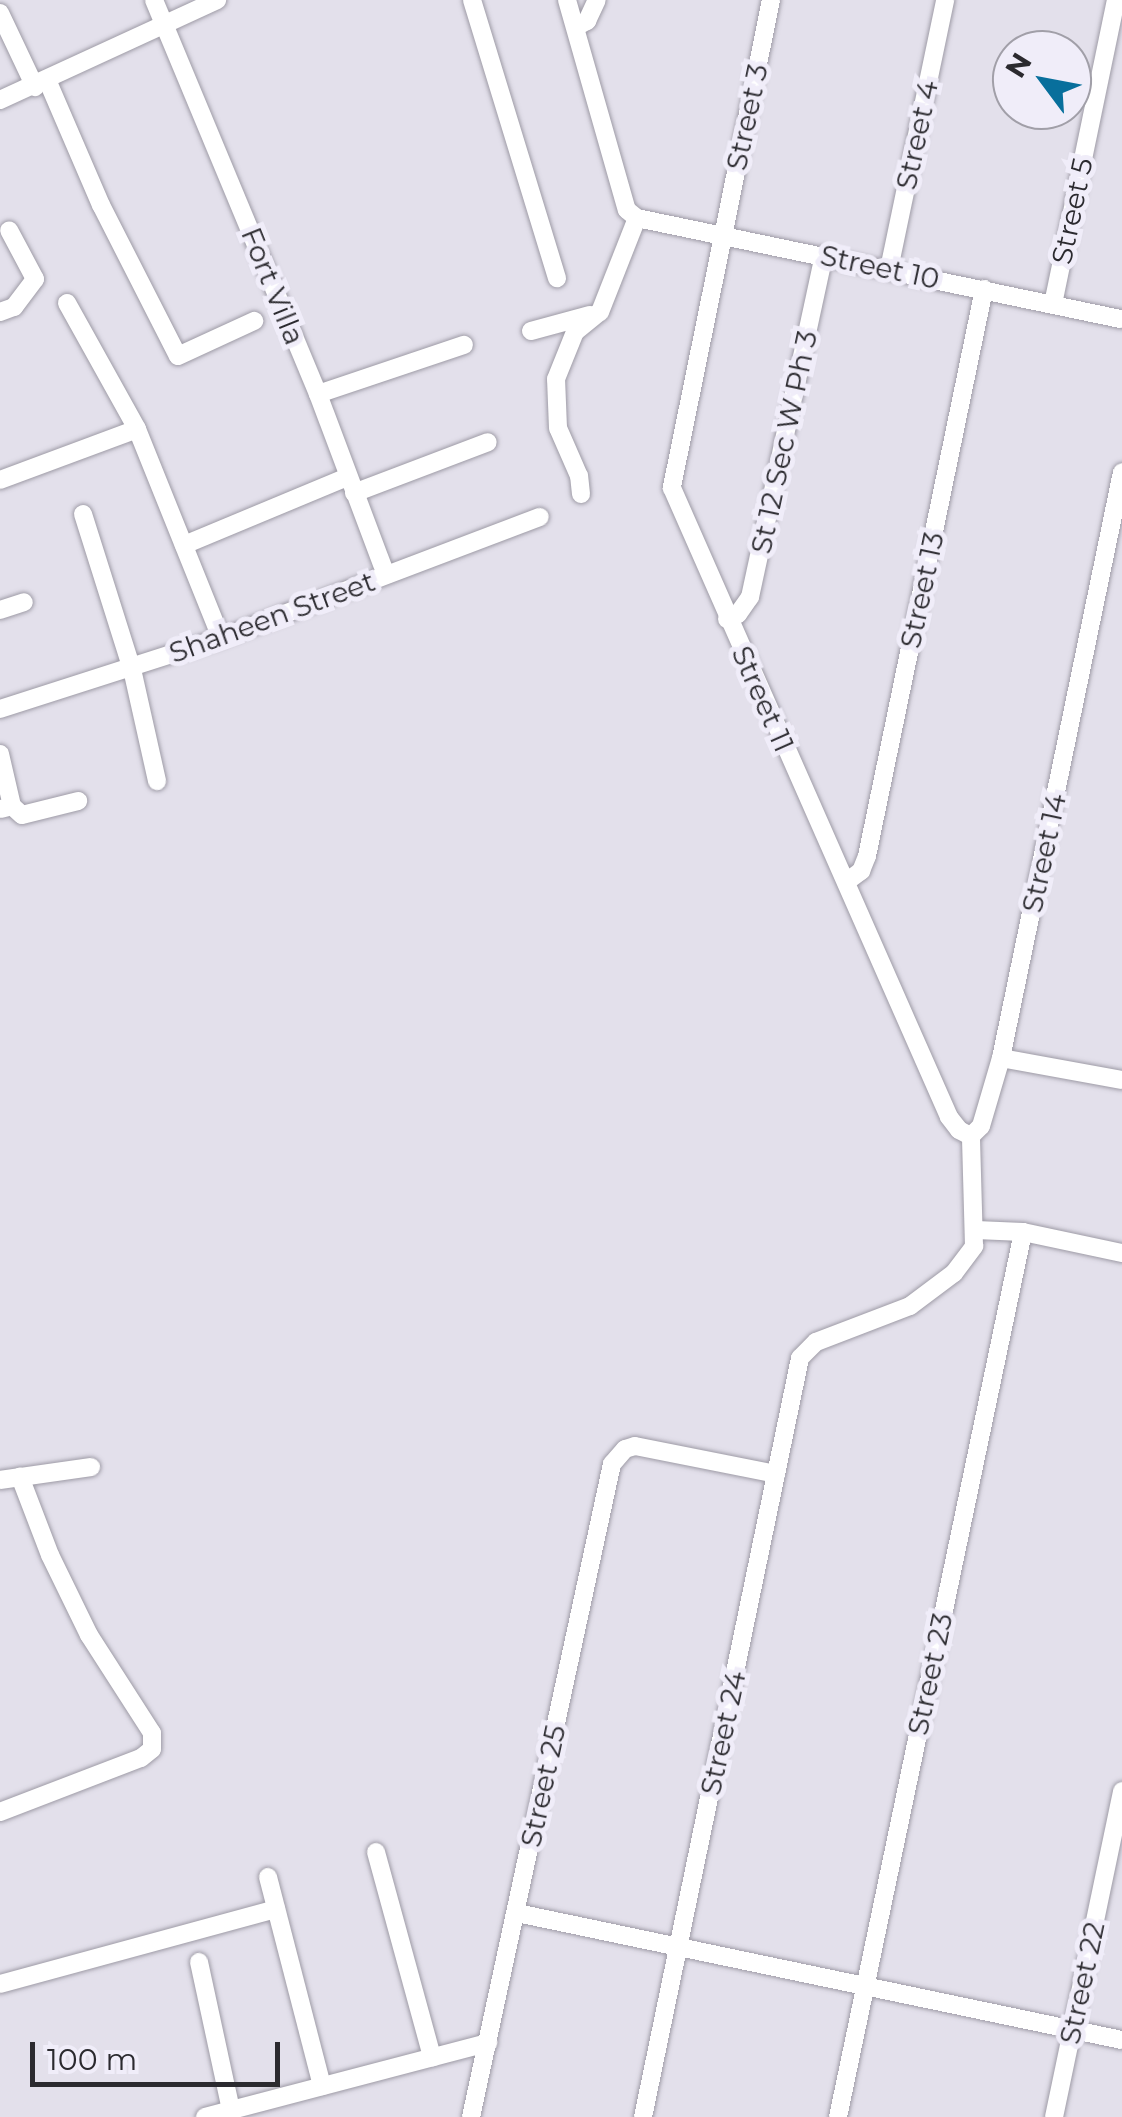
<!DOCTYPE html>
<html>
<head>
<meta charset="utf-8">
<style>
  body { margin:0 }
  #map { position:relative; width:1122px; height:2117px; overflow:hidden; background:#e3e0eb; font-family:Montserrat,sans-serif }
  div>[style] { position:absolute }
  .roads { filter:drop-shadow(0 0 2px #9e9ba6) drop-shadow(0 0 2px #9e9ba6) }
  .street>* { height:18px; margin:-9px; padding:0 9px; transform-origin:9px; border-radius:9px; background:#fff }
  span { translate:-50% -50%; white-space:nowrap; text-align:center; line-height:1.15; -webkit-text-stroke:10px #f0edf9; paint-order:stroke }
  .street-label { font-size:28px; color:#2b2a2f }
  .north { position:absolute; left:992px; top:30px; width:100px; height:100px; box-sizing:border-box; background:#f0edf9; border:2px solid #a19fa8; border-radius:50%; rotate:302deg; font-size:28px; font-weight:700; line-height:40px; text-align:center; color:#2b2a2f }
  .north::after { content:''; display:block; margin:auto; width:35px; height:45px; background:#086f9c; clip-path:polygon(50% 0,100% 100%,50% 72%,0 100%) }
  .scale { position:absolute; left:30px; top:2042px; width:250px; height:45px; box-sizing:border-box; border:5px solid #2b2a2f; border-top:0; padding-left:12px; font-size:30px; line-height:35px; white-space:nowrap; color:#2b2a2f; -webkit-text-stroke:8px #f0edf9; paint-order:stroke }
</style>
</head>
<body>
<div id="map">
  <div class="roads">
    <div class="street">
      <i style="left:154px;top:0;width:427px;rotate:67.4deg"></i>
      <i style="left:318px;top:394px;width:193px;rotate:69.4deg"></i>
      <i style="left:472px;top:0;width:291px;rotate:73deg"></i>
      <i style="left:567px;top:0;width:218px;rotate:74.1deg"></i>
      <i style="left:627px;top:210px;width:13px;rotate:39deg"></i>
      <i style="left:771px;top:0;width:498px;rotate:101.5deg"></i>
      <i style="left:672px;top:488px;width:687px;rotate:66.23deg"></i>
      <i style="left:949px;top:1117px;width:16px;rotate:52deg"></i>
      <i style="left:959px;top:1130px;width:13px;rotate:27deg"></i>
      <i style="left:0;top:13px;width:82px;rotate:64.7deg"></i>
      <i style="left:576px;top:27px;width:13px;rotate:-29deg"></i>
      <i style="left:587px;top:21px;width:23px;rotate:-65deg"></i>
      <i style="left:48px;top:82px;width:134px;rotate:66.7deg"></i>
      <i style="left:101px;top:205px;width:169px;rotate:63deg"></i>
      <i style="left:178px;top:356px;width:84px;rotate:-24.7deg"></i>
      <i style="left:0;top:100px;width:239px;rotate:-24.7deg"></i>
      <i style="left:637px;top:218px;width:495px;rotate:11.8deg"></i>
      <i style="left:889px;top:269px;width:275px;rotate:-78.2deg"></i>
      <i style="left:67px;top:303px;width:144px;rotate:60.9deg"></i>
      <i style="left:137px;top:429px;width:225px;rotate:68.1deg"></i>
      <i style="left:1053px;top:304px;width:310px;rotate:-78.3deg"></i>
      <i style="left:0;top:312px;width:15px;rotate:-20deg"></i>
      <i style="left:14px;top:307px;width:35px;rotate:-53deg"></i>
      <i style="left:35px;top:279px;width:55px;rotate:-118deg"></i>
      <i style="left:531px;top:331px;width:61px;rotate:-15.2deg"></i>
      <i style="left:318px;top:394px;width:154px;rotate:-18.6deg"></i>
      <i style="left:0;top:480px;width:146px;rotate:-20.4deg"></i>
      <i style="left:354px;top:493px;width:143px;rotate:-20.8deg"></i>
      <i style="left:581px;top:494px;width:18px;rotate:-96deg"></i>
      <i style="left:579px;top:476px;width:52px;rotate:-113.6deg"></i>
      <i style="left:558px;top:428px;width:49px;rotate:-92.3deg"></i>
      <i style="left:556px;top:379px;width:51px;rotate:-68deg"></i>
      <i style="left:575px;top:332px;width:32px;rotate:-39deg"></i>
      <i style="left:600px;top:312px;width:101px;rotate:-68.5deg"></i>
      <i style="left:83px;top:514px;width:163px;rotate:72.5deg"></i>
      <i style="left:132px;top:669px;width:115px;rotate:77.4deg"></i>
      <i style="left:184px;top:545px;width:177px;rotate:-22.6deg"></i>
      <i style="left:0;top:610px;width:25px;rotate:-18deg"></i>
      <i style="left:727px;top:619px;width:12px;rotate:-24deg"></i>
      <i style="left:738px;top:614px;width:21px;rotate:-55deg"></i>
      <i style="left:750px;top:597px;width:350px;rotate:-77.8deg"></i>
      <i style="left:0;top:709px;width:232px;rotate:-17.8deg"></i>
      <i style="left:221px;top:638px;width:341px;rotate:-20.8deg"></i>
      <i style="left:0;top:754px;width:53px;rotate:77deg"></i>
      <i style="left:12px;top:806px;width:11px;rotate:165deg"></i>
      <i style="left:12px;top:806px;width:13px;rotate:42deg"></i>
      <i style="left:22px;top:815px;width:58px;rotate:-14deg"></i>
      <i style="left:846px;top:882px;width:19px;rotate:-36deg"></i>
      <i style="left:861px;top:871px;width:16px;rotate:-68deg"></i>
      <i style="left:867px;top:856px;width:579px;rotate:-78.34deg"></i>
      <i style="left:1001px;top:1058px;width:123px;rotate:10.3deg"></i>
      <i style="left:976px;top:1230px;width:47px;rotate:2.4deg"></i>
      <i style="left:1023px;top:1232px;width:101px;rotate:12deg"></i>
      <i style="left:0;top:1480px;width:92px;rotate:-8.1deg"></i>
      <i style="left:0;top:1812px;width:151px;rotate:-21deg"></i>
      <i style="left:141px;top:1758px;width:14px;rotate:-39deg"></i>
      <i style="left:152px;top:1749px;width:16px;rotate:-90deg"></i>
      <i style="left:152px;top:1733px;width:117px;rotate:-122.7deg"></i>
      <i style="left:89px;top:1635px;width:89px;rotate:-116deg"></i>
      <i style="left:50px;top:1555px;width:84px;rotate:-111deg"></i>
      <i style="left:376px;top:1852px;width:213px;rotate:74.7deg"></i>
      <i style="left:268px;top:1877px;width:216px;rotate:75.5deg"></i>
      <i style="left:517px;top:1913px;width:618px;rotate:11.86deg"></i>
      <i style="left:199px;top:1962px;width:151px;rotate:77.8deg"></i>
      <i style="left:0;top:1984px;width:286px;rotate:-15.2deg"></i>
      <i style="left:205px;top:2117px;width:293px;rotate:-14.7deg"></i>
      <i style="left:471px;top:2117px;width:668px;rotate:-77.82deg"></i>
      <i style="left:612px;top:1464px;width:20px;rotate:-49deg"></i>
      <i style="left:625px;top:1449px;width:10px;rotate:-17deg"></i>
      <i style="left:635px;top:1446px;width:144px;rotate:11.2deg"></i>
      <i style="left:643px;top:2117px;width:775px;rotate:-78.31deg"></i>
      <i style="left:800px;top:1358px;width:23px;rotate:-45deg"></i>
      <i style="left:816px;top:1342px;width:101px;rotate:-21deg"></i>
      <i style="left:910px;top:1306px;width:55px;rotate:-36.9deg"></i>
      <i style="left:954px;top:1273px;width:34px;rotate:-53deg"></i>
      <i style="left:974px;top:1246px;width:110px;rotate:-91.6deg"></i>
      <i style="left:971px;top:1136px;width:14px;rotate:-45deg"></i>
      <i style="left:981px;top:1126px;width:71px;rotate:-73.6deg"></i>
      <i style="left:1001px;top:1058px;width:598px;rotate:-78.33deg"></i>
      <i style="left:838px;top:2117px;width:904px;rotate:-78.19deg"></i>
      <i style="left:1054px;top:2117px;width:333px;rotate:-78.2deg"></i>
    </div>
  </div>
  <div class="street-label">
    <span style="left:747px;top:117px;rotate:-78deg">Street 3</span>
    <span style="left:917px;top:135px;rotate:-78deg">Street 4</span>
    <span style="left:1072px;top:211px;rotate:-78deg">Street 5</span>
    <span style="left:880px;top:267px;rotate:12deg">Street 10</span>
    <span style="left:273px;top:286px;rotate:68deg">Fort Villa</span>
    <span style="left:784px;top:442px;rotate:-78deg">St 12 Sec W Ph 3</span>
    <span style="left:922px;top:590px;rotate:-78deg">Street 13</span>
    <span style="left:272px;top:617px;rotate:-20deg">Shaheen Street</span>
    <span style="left:763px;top:699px;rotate:66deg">Street 11</span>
    <span style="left:1044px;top:853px;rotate:-78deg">Street 14</span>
    <span style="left:930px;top:1674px;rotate:-78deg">Street 23</span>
    <span style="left:723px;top:1733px;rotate:-78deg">Street 24</span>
    <span style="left:543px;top:1786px;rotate:-78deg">Street 25</span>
    <span style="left:1082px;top:1983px;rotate:-78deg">Street 22</span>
  </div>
  <div class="north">N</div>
  <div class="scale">100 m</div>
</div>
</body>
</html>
